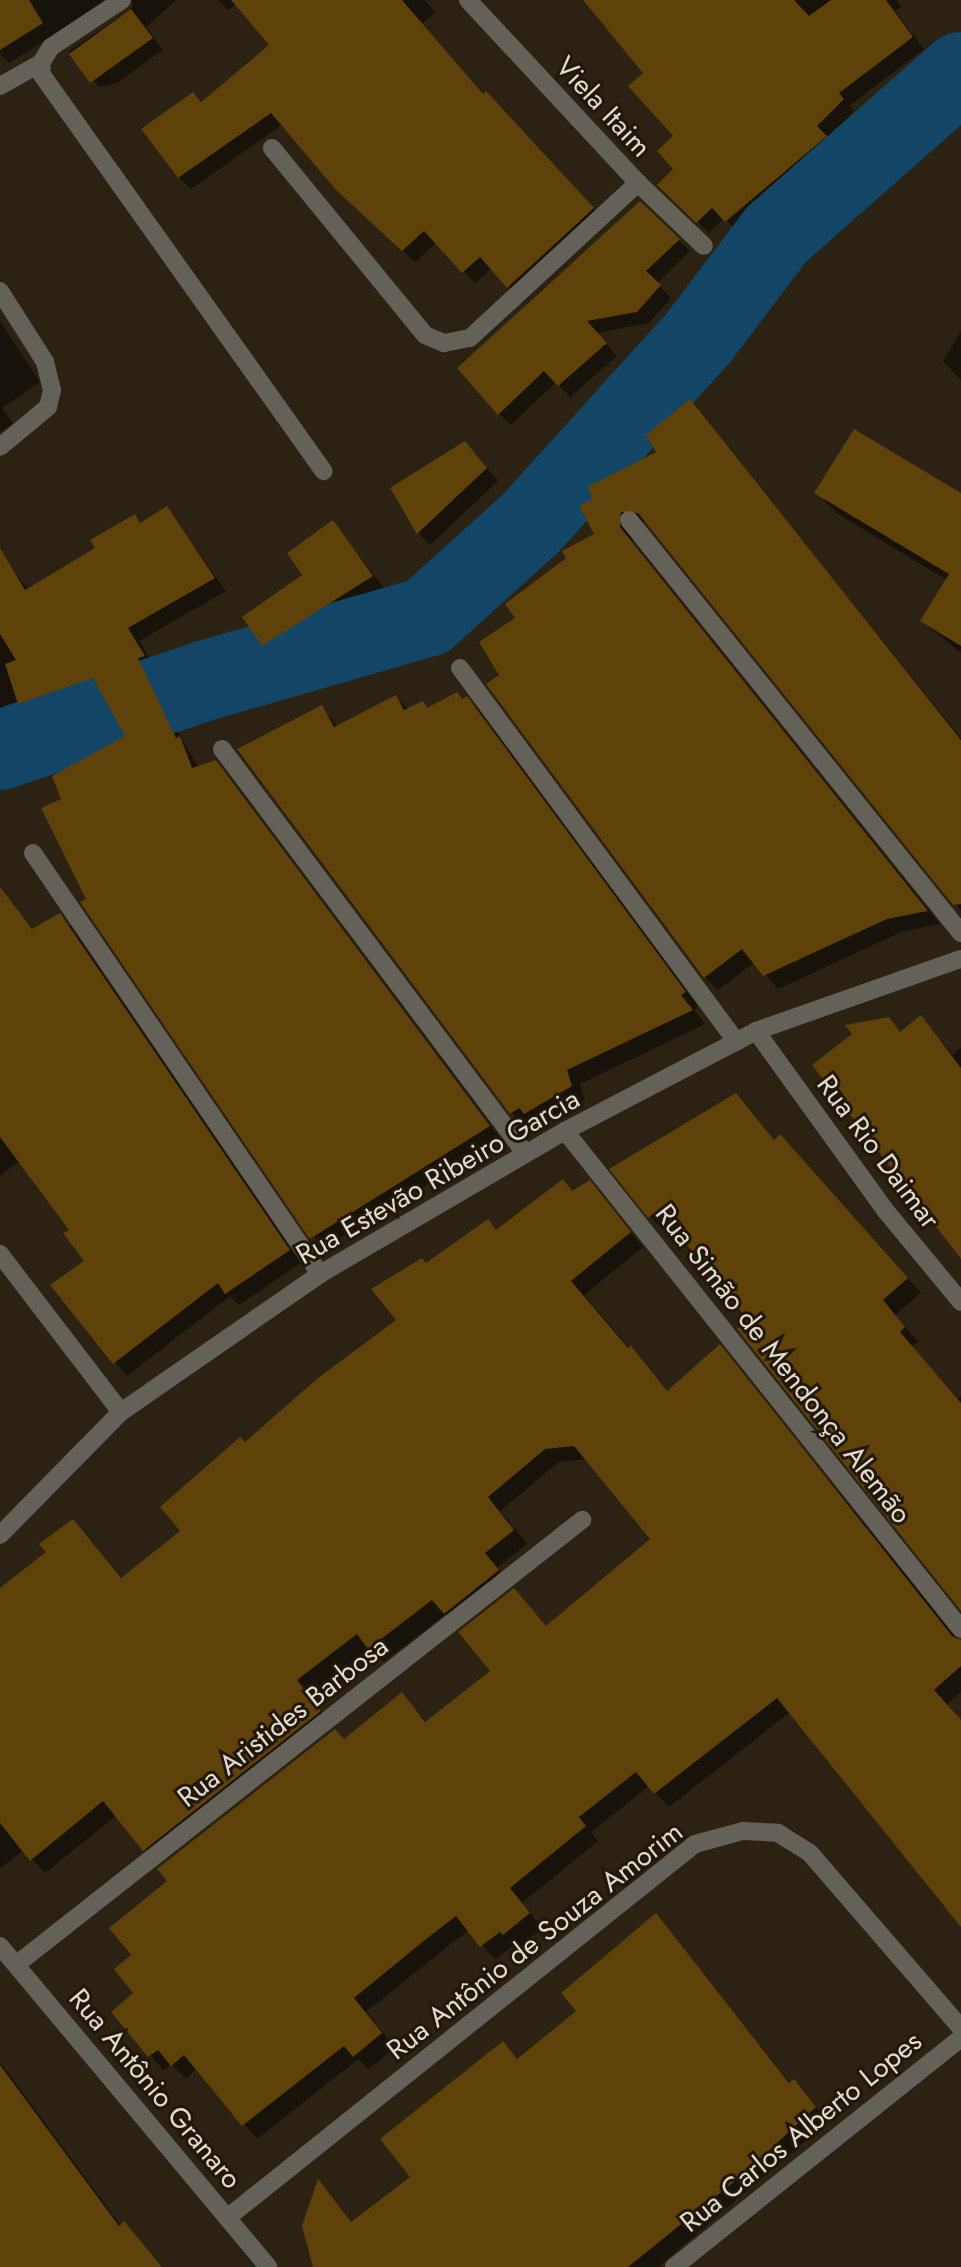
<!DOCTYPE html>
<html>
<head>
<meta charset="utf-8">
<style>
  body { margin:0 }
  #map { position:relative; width:961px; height:2267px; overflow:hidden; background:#2b2213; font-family:Jost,sans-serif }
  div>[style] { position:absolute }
  .shadow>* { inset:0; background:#0007 }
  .river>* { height:80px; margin:-40px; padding:0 40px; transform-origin:40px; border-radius:40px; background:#124566 }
  .building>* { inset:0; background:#5f410a }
  .minor>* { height:18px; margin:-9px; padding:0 9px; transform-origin:9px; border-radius:9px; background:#646159 }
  span { translate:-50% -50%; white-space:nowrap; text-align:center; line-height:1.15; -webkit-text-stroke:6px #21180a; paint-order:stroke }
  .street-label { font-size:28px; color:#e2dbd2 }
</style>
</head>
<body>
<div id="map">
  <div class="shadow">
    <i style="clip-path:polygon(0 0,176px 0,146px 27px,163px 50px,117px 83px,99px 87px,69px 51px,130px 10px,134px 1px,57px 33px,9px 63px,0 54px)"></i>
    <i style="clip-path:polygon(218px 0,425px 0,435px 12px,422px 24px,484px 96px,605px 220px,520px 298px,492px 268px,475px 283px,437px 242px,415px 262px,350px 202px,283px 124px,191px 189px,179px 177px,193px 94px,202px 103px,271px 46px,237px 4px,228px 10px)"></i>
    <i style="clip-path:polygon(583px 0,896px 0,901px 7px,895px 11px,924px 49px,849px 106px,854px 111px,828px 138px,837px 148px,738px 232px,724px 218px,709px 233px,659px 185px,676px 169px,676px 136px,645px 73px)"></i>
    <i style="clip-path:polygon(640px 203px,690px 251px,657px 283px,671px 298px,649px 323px,596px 333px,617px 356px,570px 397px,556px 382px,511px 425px,499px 414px,525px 305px)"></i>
    <i style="clip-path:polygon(0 321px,40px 382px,2px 408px,13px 423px,0 432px)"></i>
    <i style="clip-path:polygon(961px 331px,961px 380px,943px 361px)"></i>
    <i style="clip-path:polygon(690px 401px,961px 738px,961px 911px,649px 524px,641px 521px,631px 530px,633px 542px,940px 924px,901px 932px,778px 989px,755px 962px,718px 990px,705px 977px,501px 676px,517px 619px,596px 535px)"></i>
    <i style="clip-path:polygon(476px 455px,498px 481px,430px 545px,418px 533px)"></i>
    <i style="clip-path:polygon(817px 493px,961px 495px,961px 653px,922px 621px,947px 580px,838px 514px)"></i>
    <i style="clip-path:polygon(167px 508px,226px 591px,139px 641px,156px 669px,149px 670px,183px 741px,198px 767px,216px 762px,228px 775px,501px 1139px,323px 1249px,88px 900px,63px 800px,128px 737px,103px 692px,0 730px,0 573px,10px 567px,29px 590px,97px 548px,134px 516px,142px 524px)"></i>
    <i style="clip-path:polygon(332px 522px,384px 588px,276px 657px,245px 618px,305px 575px)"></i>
    <i style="clip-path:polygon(396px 697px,409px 710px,423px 703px,428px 709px,467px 698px,480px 712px,698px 1006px,694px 1010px,705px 1024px,580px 1084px,585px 1100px,540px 1126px,534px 1121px,525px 1126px,511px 1112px,321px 707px,338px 727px)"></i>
    <i style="clip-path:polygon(16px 910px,34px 930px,60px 915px,72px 928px,301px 1263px,239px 1305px,230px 1296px,127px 1376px,53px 1286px,86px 1262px,71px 1231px,20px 1161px,0 1176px,0 913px)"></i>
    <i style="clip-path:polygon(921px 1018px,953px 1055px,961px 1048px,961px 1255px,888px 1019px,902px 1033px)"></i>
    <i style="clip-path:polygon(736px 1096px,778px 1148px,794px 1150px,921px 1293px,895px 1315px,918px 1342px,912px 1346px,957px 1399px,961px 1396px,961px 1608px,750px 1320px,672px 1223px,663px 1230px,650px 1216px)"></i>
    <i style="clip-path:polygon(563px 1182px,573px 1192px,589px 1182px,643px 1247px,584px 1295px,668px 1393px,720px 1347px,961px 1642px,961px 1692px,947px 1704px,961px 1721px,961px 1923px,790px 1712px,669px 1807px,649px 1786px,591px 1832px,598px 1841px,522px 1903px,542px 1928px,518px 1948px,514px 1945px,495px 1959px,469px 1930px,438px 1954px,366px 2012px,395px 2048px,368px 2069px,358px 2059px,257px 2139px,197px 2068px,186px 2078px,171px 2064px,163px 2070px,114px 2012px,136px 1994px,134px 1956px,345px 1741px,401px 1694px,427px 1723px,492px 1671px,514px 1590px,547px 1627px,652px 1539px,587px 1459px,559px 1462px,500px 1511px,527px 1544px,497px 1568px,512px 1585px,459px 1627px,446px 1614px,383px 1662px,370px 1648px,309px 1695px,333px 1725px,158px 1863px,117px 1815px,45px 1873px,24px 1850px,0 1868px,0 1591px,49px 1552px,73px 1521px,122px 1579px,182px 1532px,245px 1444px,398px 1320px,426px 1265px,487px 1221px,497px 1231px)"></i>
    <i style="clip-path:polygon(656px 1915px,791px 2084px,794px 2081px,828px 2121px,658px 2267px,317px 2267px,306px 2247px,344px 2216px,351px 2223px,412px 2177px,503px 2043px,519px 2060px,578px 2011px)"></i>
    <i style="clip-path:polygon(0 2062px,121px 2226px,124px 2224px,163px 2267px,0 2267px)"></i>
  </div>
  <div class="river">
    <i style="left:0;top:750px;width:219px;rotate:-18.7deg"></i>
    <i style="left:207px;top:680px;width:229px;rotate:-16deg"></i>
    <i style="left:427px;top:617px;width:140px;rotate:-42.1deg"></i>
    <i style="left:531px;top:523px;width:251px;rotate:-47.9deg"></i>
    <i style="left:699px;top:337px;width:129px;rotate:-52.9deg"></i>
    <i style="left:777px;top:234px;width:245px;rotate:-41.4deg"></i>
  </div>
  <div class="building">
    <i style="clip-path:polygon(0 0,29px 0,43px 23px,0 50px)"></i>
    <i style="clip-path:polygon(231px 0,402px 0,483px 94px,486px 91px,594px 208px,507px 288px,480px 257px,462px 273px,424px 231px,402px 251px,336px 190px,271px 113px,178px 178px,141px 129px,193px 92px,201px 102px,269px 45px)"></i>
    <i style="clip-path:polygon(583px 0,794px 0,809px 16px,831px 0,886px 0,913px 37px,839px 93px,844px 99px,817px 126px,827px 136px,725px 222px,712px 208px,696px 223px,657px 185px,673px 169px,657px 151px,673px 136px,628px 86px,643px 73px)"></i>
    <i style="clip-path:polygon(131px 9px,153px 38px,90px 83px,69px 54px)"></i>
    <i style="clip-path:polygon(640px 201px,680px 239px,646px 271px,661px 285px,637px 312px,587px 321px,607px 343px,558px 386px,544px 371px,498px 415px,457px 368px)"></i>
    <i style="clip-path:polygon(690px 399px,961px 740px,961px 904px,953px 905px,638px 513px,621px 512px,620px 527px,928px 911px,887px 919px,763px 976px,742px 949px,704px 978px,486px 684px,499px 675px,479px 642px,515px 618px,505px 604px,566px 558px,562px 551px,594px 534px,579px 506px,593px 498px,587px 487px,656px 452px,646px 435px)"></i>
    <i style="clip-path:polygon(854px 429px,961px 493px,961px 646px,920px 621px,949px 574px,814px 493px)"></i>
    <i style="clip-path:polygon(465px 441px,487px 468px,417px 534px,390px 488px)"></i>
    <i style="clip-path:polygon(167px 506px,215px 578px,128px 628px,145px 656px,138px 658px,176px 738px,180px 736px,192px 768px,216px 760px,490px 1126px,313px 1237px,309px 1238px,80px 902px,86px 899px,41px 808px,61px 799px,52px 776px,125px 736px,93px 678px,18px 704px,5px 664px,16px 660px,0 634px,0 548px,25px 590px,95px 548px,90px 540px,135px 514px,140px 523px)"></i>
    <i style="clip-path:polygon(333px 520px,373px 576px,262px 646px,242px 617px,302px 575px,287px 553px)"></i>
    <i style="clip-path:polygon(457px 692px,462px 699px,467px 696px,686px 992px,681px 995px,693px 1010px,567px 1070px,572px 1086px,524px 1114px,519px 1108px,510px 1114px,237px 749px,322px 705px,334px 727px,396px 695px,404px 710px,423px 701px,427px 708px)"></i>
    <i style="clip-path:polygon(0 887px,32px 929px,60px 913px,290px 1250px,225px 1294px,218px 1283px,113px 1364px,50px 1285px,84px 1261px,63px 1233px,69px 1230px,0 1137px)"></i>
    <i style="clip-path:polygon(921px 1015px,961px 1068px,961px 1259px,812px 1065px,852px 1034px,845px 1025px,889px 1017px,900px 1032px)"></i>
    <i style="clip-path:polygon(736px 1093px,774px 1140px,780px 1134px,908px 1278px,883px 1300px,905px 1327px,900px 1332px,961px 1403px,961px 1611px,737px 1329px,748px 1320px,719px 1284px,658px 1210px,648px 1218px,609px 1169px)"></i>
    <i style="clip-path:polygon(563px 1179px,572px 1191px,590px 1180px,631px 1232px,571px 1281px,628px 1348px,631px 1346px,667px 1391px,720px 1344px,952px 1636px,961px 1640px,961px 1666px,934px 1690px,961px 1720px,961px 1927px,777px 1698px,654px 1794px,636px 1772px,579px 1817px,586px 1826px,510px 1888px,530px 1913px,503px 1935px,500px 1932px,480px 1947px,456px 1916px,425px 1940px,354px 1998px,382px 2033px,353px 2057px,344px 2046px,242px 2126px,184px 2055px,171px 2066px,158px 2050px,148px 2057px,111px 2012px,133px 1993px,114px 1969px,131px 1955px,109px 1928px,167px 1881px,157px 1869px,335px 1729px,344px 1739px,402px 1692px,425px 1722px,490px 1671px,458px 1632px,514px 1588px,546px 1626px,650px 1539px,574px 1446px,545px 1449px,488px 1497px,514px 1530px,485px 1553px,499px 1570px,444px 1614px,432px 1600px,368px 1649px,357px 1634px,297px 1680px,321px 1711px,143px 1851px,103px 1801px,30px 1861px,0 1823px,0 1588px,46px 1552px,39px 1544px,73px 1519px,121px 1578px,180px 1531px,160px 1507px,240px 1437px,245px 1442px,318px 1378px,396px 1320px,371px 1289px,422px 1258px,426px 1263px,488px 1219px,496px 1230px)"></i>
    <i style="clip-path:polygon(656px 1913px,789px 2083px,794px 2079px,816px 2107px,741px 2176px,628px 2267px,313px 2267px,302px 2226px,318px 2179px,351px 2222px,410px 2177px,380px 2139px,503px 2041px,517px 2059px,576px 2011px,561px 1993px)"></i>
    <i style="clip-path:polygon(0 2065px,119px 2226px,124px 2221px,162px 2267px,0 2267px)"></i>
  </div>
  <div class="minor">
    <i style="left:122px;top:0;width:85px;rotate:146.5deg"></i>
    <i style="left:51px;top:47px;width:19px;rotate:122deg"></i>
    <i style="left:41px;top:63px;width:12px;rotate:85deg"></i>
    <i style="left:42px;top:75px;width:486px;rotate:54.6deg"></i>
    <i style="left:468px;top:0;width:250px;rotate:47.1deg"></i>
    <i style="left:638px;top:183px;width:91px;rotate:43.7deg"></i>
    <i style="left:0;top:86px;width:47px;rotate:-29.3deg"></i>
    <i style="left:272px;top:148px;width:242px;rotate:50.7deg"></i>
    <i style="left:425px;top:335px;width:21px;rotate:23deg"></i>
    <i style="left:444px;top:343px;width:26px;rotate:-11deg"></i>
    <i style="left:470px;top:338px;width:229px;rotate:-42.7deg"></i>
    <i style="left:0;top:291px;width:84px;rotate:57.6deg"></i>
    <i style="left:45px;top:362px;width:29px;rotate:76deg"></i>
    <i style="left:52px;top:390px;width:17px;rotate:103deg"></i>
    <i style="left:48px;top:407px;width:62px;rotate:140.2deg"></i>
    <i style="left:629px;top:520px;width:530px;rotate:51.21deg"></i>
    <i style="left:460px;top:668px;width:465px;rotate:53.5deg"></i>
    <i style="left:222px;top:749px;width:505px;rotate:53.13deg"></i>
    <i style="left:33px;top:853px;width:510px;rotate:55.72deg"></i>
    <i style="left:756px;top:1031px;width:221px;rotate:54.2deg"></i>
    <i style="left:885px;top:1210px;width:119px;rotate:50.4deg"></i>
    <i style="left:565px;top:1131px;width:636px;rotate:51.51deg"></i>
    <i style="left:0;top:1254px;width:199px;rotate:52.6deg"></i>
    <i style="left:0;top:1535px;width:173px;rotate:-45.5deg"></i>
    <i style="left:121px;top:1412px;width:242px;rotate:-34.7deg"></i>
    <i style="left:320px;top:1274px;width:284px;rotate:-30.3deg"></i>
    <i style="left:565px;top:1131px;width:216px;rotate:-27.6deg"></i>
    <i style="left:756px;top:1031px;width:217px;rotate:-19.4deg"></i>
    <i style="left:0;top:1946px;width:418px;rotate:50.1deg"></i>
    <i style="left:17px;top:1964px;width:719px;rotate:-38.16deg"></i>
    <i style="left:227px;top:2218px;width:599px;rotate:-38.63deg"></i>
    <i style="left:695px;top:1844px;width:50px;rotate:-15.2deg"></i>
    <i style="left:743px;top:1831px;width:35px;rotate:3deg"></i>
    <i style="left:778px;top:1833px;width:36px;rotate:32deg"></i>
    <i style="left:809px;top:1852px;width:233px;rotate:49.2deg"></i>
    <i style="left:674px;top:2267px;width:367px;rotate:-38.6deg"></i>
  </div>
  <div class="street-label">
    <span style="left:603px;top:107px;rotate:47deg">Viela Itaim</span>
    <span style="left:878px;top:1152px;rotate:53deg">Rua Rio Daimar</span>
    <span style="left:438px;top:1177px;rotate:-30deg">Rua Estevão Ribeiro Garcia</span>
    <span style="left:783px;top:1364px;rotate:52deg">Rua Simão de Mendonça Alemão</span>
    <span style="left:283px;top:1722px;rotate:-38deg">Rua Aristides Barbosa</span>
    <span style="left:535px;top:1941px;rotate:-38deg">Rua Antônio de Souza Amorim</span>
    <span style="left:155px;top:2089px;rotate:50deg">Rua Antônio Granaro</span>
    <span style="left:801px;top:2132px;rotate:-39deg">Rua Carlos Alberto Lopes</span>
  </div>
</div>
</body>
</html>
